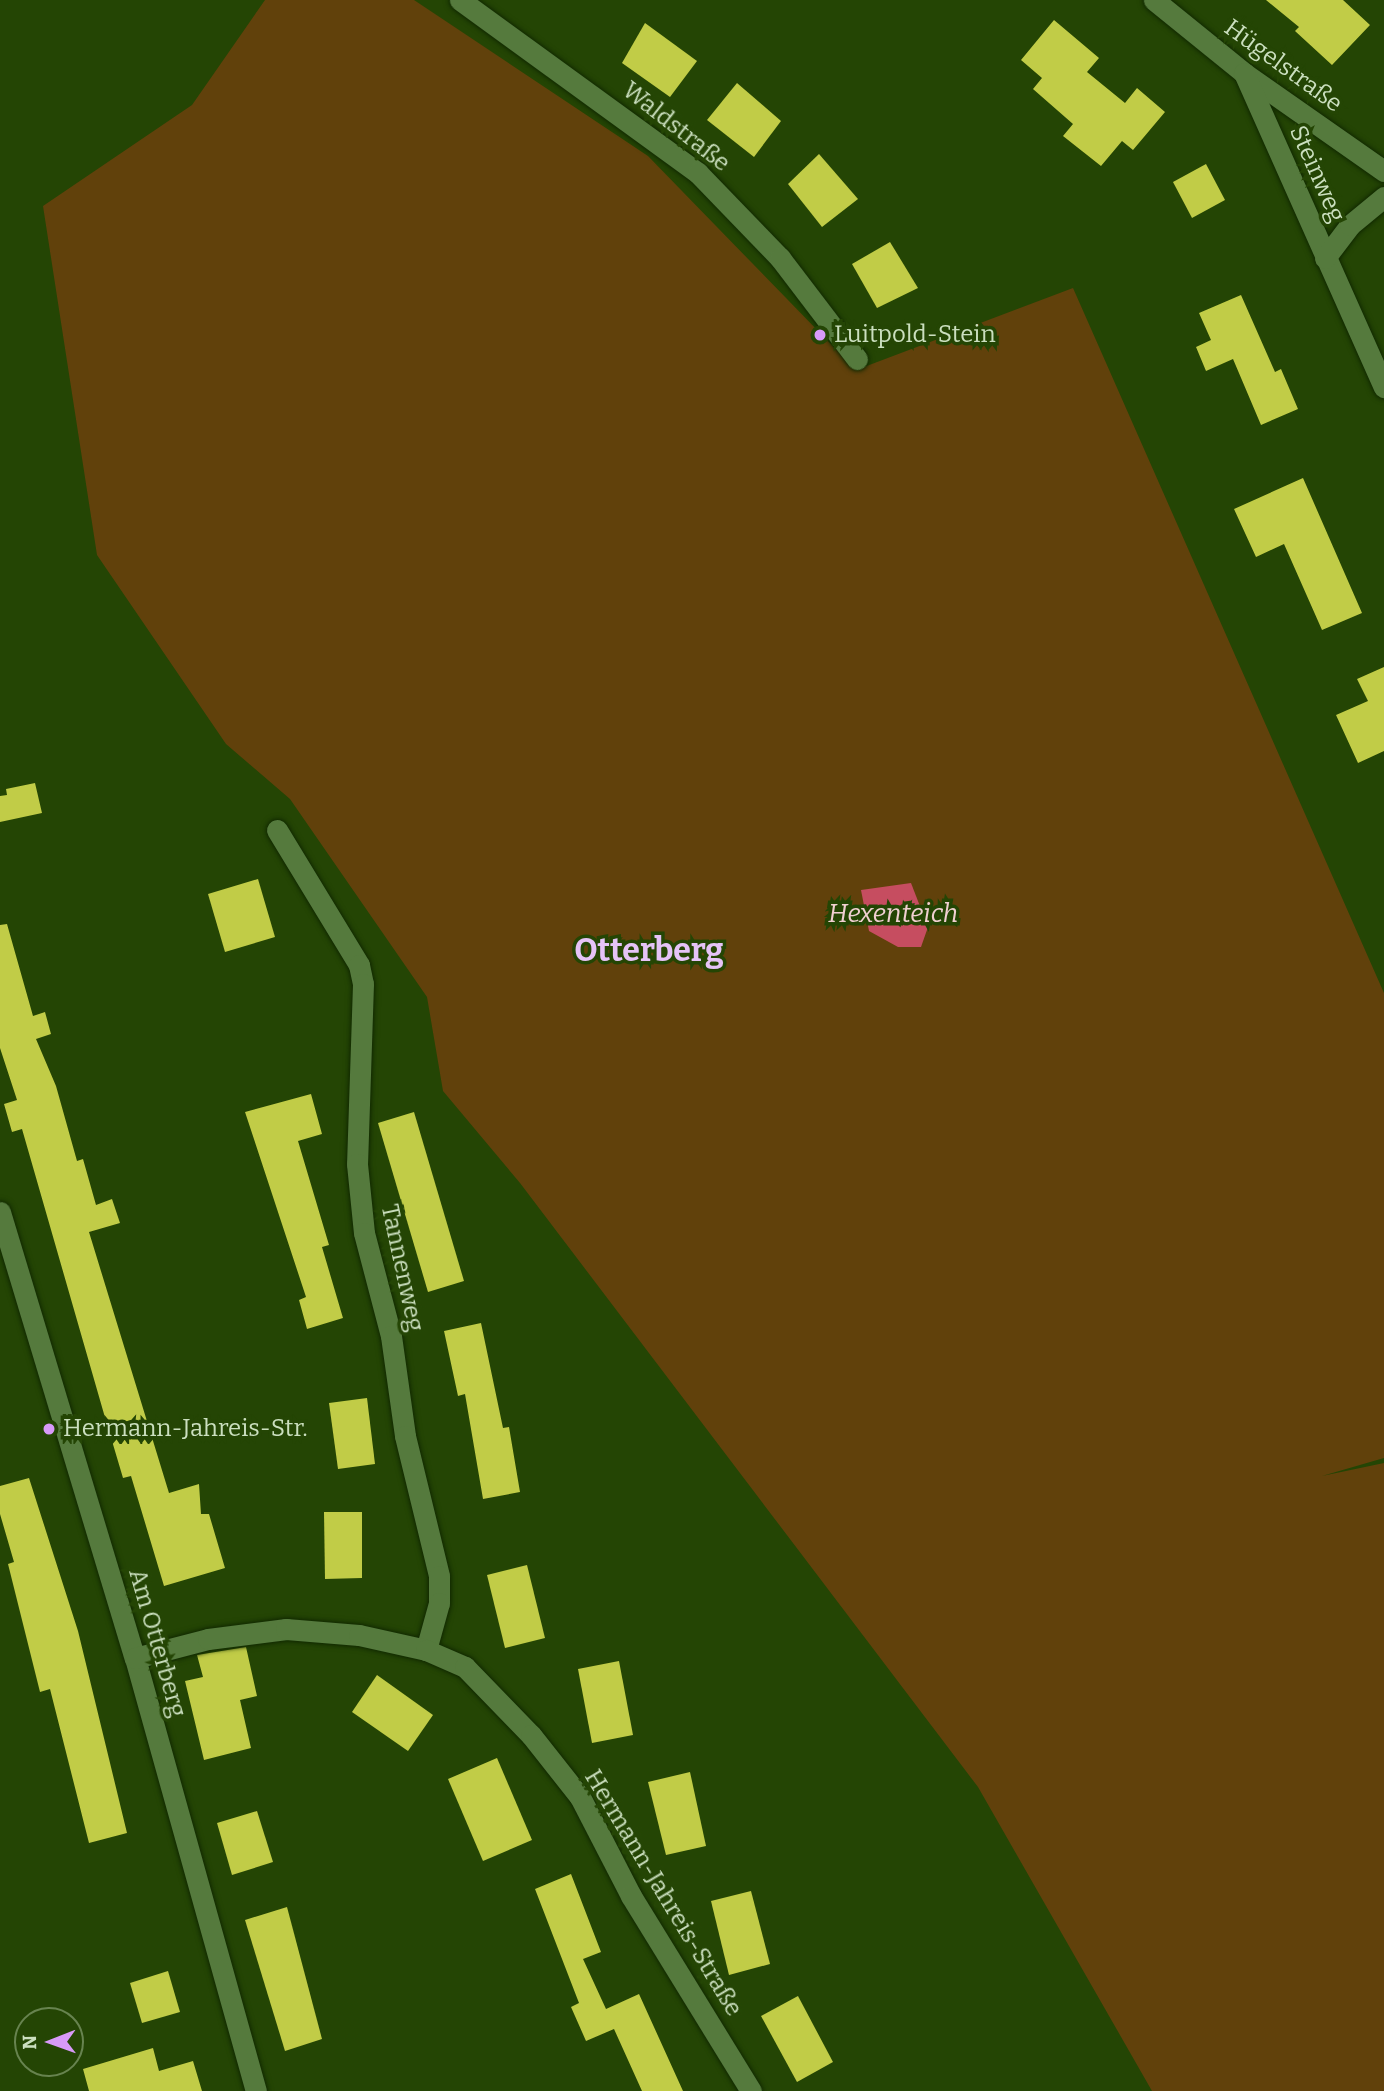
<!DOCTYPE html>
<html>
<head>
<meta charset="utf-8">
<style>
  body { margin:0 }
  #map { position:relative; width:1384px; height:2091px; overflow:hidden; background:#244504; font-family:Bitter,serif }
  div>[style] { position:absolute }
  .green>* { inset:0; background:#61410b }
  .water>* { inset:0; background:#c64d60 }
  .building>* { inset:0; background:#c1cc47 }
  .roads { filter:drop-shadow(0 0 2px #112900) drop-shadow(0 0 2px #112900) }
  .minor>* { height:21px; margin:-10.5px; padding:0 10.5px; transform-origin:10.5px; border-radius:10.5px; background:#557a3d }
  .dots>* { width:19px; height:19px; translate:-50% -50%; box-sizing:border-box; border:4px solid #244504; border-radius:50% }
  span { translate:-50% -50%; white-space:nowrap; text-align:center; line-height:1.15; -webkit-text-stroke:7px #244504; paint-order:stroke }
  .street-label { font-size:24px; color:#cbdfbf }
  .poi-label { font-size:24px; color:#cbdfbf }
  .left { translate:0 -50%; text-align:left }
  .water-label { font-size:26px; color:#f1d0d2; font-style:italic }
  .district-label { font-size:32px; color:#e5c3f7; font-weight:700 }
  .north { position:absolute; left:14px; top:2007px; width:70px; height:70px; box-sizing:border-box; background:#244504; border:2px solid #67834f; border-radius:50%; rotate:269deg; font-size:19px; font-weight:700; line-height:28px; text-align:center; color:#cbdfbf }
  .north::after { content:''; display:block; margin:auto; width:24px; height:32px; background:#d89af8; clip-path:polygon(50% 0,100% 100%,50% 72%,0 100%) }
</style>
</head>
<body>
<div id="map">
  <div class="green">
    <i style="clip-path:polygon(265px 0,414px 0,648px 156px,856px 370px,1073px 288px,1384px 993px,1384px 1458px,1322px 1476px,1384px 1463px,1384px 2091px,1152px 2091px,978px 1787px,520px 1183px,443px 1091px,427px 997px,290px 799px,226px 744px,97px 555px,43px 206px,192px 105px)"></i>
  </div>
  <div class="water">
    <i style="clip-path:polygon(911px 883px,928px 927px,921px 947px,898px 947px,869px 931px,861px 890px)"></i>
  </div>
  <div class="building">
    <i style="clip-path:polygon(1266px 0,1343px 0,1370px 25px,1332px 65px,1295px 31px,1299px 27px)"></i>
    <i style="clip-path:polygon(1054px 20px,1099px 58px,1087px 72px,1125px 103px,1137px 88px,1165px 112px,1133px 150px,1122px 141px,1101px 166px,1063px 136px,1073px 124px,1033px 89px,1042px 78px,1021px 60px)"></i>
    <i style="clip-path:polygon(645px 23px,697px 61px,670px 97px,622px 63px)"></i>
    <i style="clip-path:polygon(737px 83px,781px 121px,754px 157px,707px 120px)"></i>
    <i style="clip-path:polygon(819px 154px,858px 199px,822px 227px,788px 184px)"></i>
    <i style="clip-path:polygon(1206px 164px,1225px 200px,1192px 218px,1173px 182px)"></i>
    <i style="clip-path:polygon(890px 242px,918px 288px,877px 308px,852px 264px)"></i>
    <i style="clip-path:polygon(1241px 295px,1275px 372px,1281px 369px,1298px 409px,1261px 425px,1233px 359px,1206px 371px,1196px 347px,1211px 340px,1199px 313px)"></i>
    <i style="clip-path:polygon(1303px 478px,1362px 613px,1322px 630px,1284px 544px,1256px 557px,1234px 509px)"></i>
    <i style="clip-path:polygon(1384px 667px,1384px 751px,1358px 763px,1336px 715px,1368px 701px,1357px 679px)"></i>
    <i style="clip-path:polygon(35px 783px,42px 813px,0 822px,0 796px,7px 795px,6px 789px)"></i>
    <i style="clip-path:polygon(258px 879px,275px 937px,225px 952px,208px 894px)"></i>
    <i style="clip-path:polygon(7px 924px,33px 1016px,45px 1012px,51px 1034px,36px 1039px,56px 1086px,77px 1161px,83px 1159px,96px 1205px,112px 1199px,120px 1223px,89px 1232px,169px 1493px,199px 1484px,201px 1514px,209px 1514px,225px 1568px,164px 1586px,131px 1476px,123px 1478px,104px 1414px,22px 1129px,12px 1132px,4px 1104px,17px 1100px,0 1048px,0 925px)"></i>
    <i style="clip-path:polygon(311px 1094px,322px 1134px,298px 1141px,329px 1245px,322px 1247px,343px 1318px,307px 1329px,299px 1300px,306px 1297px,245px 1112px)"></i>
    <i style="clip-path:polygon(414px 1112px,464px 1281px,428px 1292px,378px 1123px)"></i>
    <i style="clip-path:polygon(481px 1323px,503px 1428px,509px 1427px,520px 1492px,483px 1499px,465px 1394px,458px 1396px,444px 1331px)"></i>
    <i style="clip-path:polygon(367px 1398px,375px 1464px,338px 1469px,329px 1403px)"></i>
    <i style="clip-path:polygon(29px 1478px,78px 1631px,127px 1833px,89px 1843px,50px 1689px,40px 1692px,8px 1564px,14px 1562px,0 1514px,0 1486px)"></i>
    <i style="clip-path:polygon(324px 1512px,362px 1512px,362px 1578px,325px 1579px)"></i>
    <i style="clip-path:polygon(527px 1565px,545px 1638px,505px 1648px,487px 1575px)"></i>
    <i style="clip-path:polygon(246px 1647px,257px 1696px,240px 1700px,251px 1748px,204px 1760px,185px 1681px,203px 1677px,197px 1655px)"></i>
    <i style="clip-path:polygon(619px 1661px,633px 1735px,592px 1743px,578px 1669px)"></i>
    <i style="clip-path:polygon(377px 1675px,433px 1715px,408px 1751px,352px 1712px)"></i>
    <i style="clip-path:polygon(497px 1758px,532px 1840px,483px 1861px,448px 1779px)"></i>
    <i style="clip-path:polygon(690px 1772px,706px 1846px,666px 1855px,648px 1782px)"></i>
    <i style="clip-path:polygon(257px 1811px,273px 1862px,232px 1875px,217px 1823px)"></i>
    <i style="clip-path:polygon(571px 1874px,601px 1952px,583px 1959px,606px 2009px,639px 1994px,683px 2091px,642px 2091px,614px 2029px,586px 2041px,571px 2007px,579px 2003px,535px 1889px)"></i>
    <i style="clip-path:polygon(751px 1891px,770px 1964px,729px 1975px,711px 1901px)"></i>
    <i style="clip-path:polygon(287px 1907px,322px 2039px,285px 2051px,245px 1920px)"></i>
    <i style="clip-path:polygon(168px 1971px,180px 2012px,142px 2023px,130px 1983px)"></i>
    <i style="clip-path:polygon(798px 1996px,833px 2062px,797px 2082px,761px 2016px)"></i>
    <i style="clip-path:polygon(153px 2048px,159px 2071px,193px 2061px,202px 2091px,89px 2091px,83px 2069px)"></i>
  </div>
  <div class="roads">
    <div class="minor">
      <i style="left:460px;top:0;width:294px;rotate:36deg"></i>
      <i style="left:698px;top:173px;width:118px;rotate:46deg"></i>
      <i style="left:780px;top:258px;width:127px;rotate:52.7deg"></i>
      <i style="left:1154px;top:0;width:116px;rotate:39deg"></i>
      <i style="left:1244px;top:73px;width:171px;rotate:35deg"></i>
      <i style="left:1244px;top:73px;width:344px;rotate:66deg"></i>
      <i style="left:1325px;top:258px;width:41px;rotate:-52.9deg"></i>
      <i style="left:1350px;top:225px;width:44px;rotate:-39.5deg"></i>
      <i style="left:277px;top:830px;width:158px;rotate:58.7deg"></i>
      <i style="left:359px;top:965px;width:19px;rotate:78deg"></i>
      <i style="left:363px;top:984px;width:180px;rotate:91.9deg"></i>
      <i style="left:357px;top:1164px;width:69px;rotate:84.2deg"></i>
      <i style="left:364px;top:1233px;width:106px;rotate:75.3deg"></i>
      <i style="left:391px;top:1336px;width:101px;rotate:82deg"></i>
      <i style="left:405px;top:1436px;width:144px;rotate:76.3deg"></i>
      <i style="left:439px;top:1576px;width:27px;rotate:90deg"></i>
      <i style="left:439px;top:1603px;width:49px;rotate:105.5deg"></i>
      <i style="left:0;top:1212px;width:466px;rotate:73.2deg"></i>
      <i style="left:135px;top:1658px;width:450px;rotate:74.4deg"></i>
      <i style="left:135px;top:1658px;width:75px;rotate:-14.6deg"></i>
      <i style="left:208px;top:1639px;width:79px;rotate:-7.3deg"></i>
      <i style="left:286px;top:1629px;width:73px;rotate:4.7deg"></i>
      <i style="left:359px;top:1635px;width:69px;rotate:12.6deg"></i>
      <i style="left:426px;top:1650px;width:43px;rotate:23.6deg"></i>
      <i style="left:465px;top:1667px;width:95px;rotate:45.9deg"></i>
      <i style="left:531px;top:1735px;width:79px;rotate:51.7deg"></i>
      <i style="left:580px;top:1797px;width:111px;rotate:62.7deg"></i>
      <i style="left:631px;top:1896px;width:229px;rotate:58.4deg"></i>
    </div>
  </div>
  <div class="dots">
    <i style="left:820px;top:335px;background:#d89af8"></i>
    <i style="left:49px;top:1429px;background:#d89af8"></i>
  </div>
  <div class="street-label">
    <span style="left:1283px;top:66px;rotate:36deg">Hügelstraße</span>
    <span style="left:676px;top:127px;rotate:38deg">Waldstraße</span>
    <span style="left:1317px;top:174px;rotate:66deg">Steinweg</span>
    <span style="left:402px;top:1268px;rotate:78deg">Tannenweg</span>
    <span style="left:157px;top:1643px;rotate:74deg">Am Otterberg</span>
    <span style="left:663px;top:1893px;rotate:59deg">Hermann-Jahreis-Straße</span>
  </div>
  <div class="poi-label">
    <span class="left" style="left:834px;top:335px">Luitpold-Stein</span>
    <span class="left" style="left:63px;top:1429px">Hermann-Jahreis-Str.</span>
  </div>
  <div class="water-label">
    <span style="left:893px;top:914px">Hexenteich</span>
  </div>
  <div class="district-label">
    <span style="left:649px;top:950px">Otterberg</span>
  </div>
  <div class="north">N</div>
</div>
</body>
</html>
